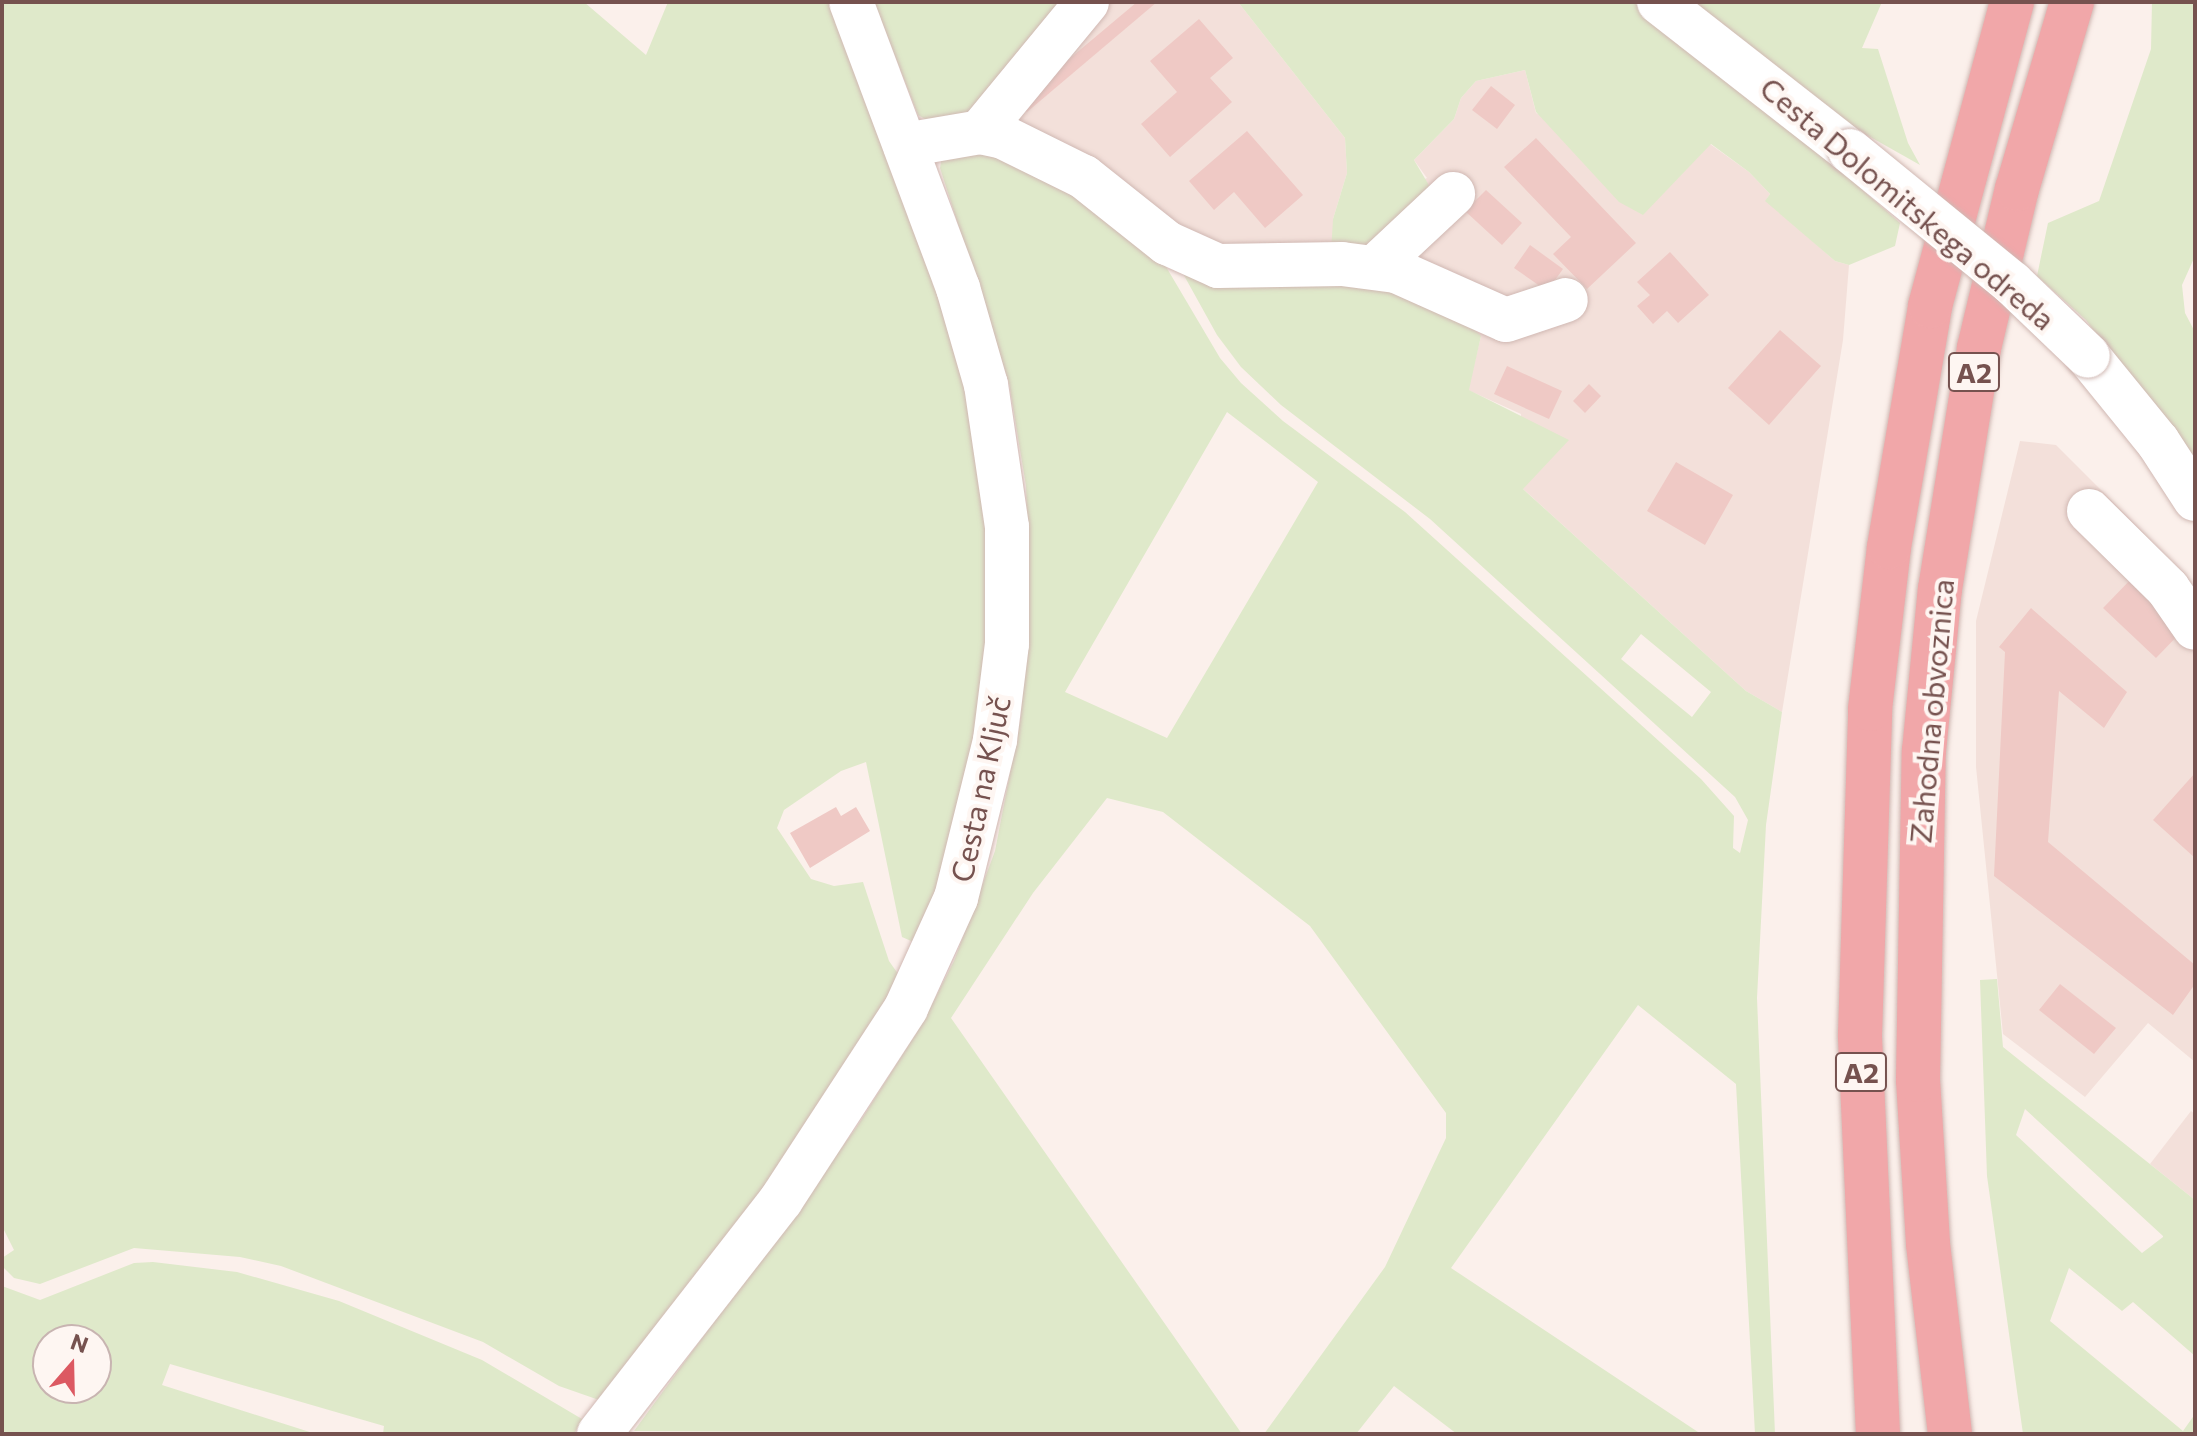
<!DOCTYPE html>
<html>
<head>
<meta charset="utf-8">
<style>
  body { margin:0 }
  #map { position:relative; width:2197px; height:1436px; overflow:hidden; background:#fbf0eb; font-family:Commissioner,sans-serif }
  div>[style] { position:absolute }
  .residential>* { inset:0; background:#f3e0da }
  .green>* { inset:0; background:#dfe9ca }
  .building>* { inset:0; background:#efc9c5 }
  .roads { filter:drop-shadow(0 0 2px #d0b8b3) drop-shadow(0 0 2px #d0b8b3) }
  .minor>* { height:44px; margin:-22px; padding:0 22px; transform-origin:22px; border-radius:22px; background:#fff }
  .highway>* { height:44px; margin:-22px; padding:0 22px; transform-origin:22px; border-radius:22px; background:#f1a7a9 }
  .bridges { filter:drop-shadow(0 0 2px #d0b8b3) drop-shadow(0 0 2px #d0b8b3) }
  .minor-bridge>* { height:44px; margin:-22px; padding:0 22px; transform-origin:22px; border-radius:22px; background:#fff }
  span { translate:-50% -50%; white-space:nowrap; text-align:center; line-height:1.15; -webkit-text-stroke:8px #fef6f2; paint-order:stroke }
  .shield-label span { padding:2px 6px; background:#fef6f2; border:2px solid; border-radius:6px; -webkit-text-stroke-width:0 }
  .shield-label { font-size:28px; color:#76524f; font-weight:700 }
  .street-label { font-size:30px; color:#76524f }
  .frame { position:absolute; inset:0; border:4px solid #76524f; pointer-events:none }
  .north { position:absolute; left:32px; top:1324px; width:80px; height:80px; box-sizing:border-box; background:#fef6f2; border:2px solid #c8b4b1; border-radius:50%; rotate:20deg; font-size:22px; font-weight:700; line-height:32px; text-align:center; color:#76524f }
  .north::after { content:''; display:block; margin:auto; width:28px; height:36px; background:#dc5962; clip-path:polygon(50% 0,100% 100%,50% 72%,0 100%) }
</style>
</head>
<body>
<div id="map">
  <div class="residential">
    <i style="clip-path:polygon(1072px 2px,1238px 2px,1345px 138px,1347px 173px,1333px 219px,1427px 178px,1414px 160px,1454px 119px,1461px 98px,1476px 81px,1525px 70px,1536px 113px,1677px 179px,1710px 144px,1749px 172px,1770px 194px,1766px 200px,1835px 261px,1849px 265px,1843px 340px,1782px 712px,1746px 691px,1522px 488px,1521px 414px,1468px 390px,1481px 336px,1243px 278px,950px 128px)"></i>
    <i style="clip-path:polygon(2020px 441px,2056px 445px,2144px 533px,2195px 610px,2195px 1062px,2148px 1023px,2085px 1097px,2003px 1034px,1976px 767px,1976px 621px)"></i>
    <i style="clip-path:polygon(2191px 1111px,2195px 1114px,2195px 1200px,2150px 1164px)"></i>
  </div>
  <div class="green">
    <i style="clip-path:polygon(2px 2px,584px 2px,646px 55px,668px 2px,831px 2px,916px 222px,973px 415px,989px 509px,984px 691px,963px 808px,918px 944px,902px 937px,866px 762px,841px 771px,784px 810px,777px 828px,811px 879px,834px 886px,863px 882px,889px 961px,901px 978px,778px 1173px,599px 1400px,559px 1386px,483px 1342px,281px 1266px,240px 1257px,134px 1248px,40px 1284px,14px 1278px,2px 1266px,2px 1258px,14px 1250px,2px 1226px)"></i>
    <i style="clip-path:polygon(874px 2px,1072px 2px,969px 122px,932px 123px,918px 115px)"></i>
    <i style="clip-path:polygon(1238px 2px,1633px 2px,1740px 82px,1900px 223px,1895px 246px,1849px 265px,1835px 261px,1765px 201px,1770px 194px,1749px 172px,1711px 144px,1643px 215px,1619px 202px,1536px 112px,1525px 70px,1476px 81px,1461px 98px,1454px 119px,1414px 160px,1433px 192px,1389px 244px,1331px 252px,1333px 219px,1347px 173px,1345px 138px)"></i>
    <i style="clip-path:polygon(1695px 2px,1882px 2px,1862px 48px,1878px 49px,1908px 143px,1920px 165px,1842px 121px)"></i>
    <i style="clip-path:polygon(2152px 2px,2195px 2px,2195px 256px,2182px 285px,2185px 313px,2195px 332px,2195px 471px,2086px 320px,2037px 276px,2048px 223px,2099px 201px,2151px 49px)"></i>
    <i style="clip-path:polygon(evenodd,979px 146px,1072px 185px,1165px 265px,1220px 358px,1241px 383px,1283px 421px,1405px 512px,1701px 779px,1734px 816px,1733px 848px,1740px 853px,1748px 820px,1735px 797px,1430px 519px,1281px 405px,1241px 367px,1217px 335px,1176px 261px,1365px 277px,1472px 327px,1481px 336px,1469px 390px,1569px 440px,1523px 489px,1746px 691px,1782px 712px,1766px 825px,1757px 998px,1775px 1434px,1755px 1434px,1736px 1084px,1638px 1005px,1451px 1268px,1701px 1434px,1457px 1434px,1394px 1386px,1356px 1434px,1264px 1434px,1385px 1267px,1446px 1138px,1446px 1113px,1310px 926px,1163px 812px,1107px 798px,1033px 893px,951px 1018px,1242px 1434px,634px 1431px,856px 1128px,922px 1024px,954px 961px,995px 851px,1021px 716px,1029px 578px,1026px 486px,1009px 383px,940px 168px,942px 156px,979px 146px,1227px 412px,1318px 482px,1167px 738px,1065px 692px,1227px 412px,979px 146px,1641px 634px,1711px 692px,1692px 717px,1621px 659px,1641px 634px)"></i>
    <i style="clip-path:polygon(evenodd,1997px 979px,2003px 1047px,2195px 1200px,2195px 1356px,2133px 1302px,2122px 1311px,2069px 1268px,2050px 1321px,2183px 1431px,2195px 1414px,2194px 1434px,2023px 1434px,1987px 1176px,1980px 980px,1997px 979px,2025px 1109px,2163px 1236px,2163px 1237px,2142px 1253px,2016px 1135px,2025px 1109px)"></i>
    <i style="clip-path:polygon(evenodd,153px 1262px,237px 1272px,339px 1301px,482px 1360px,582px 1419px,574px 1434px,383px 1434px,384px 1426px,170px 1364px,162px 1385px,316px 1434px,2px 1434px,2px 1286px,40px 1300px,134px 1263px,153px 1262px,48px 1340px,96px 1340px,96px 1388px,48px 1388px,48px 1340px)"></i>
  </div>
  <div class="building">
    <i style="clip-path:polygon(1137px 2px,1157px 2px,1027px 112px,1018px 102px)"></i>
    <i style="clip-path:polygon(1199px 19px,1233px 58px,1210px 78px,1232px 102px,1170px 157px,1141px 124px,1177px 92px,1150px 61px)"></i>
    <i style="clip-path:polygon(1491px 86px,1515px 105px,1497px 129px,1472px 110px)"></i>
    <i style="clip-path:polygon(1247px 131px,1303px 195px,1265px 228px,1234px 192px,1214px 210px,1189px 181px)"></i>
    <i style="clip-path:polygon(1536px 138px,1636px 243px,1587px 289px,1553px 254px,1571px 237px,1504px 167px)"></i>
    <i style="clip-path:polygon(1486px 190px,1522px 223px,1502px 245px,1465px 211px)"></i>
    <i style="clip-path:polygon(1530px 245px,1563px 269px,1547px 291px,1514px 268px)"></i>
    <i style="clip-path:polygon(1670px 252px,1709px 295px,1678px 323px,1667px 311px,1653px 324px,1637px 306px,1650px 295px,1637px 282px)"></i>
    <i style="clip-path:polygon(1780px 330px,1821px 366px,1769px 425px,1728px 388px)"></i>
    <i style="clip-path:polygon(1507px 366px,1562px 391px,1549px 419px,1494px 394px)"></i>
    <i style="clip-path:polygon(1589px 384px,1601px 396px,1585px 413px,1573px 401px)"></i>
    <i style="clip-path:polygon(1676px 462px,1733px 495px,1705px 545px,1647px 511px)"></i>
    <i style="clip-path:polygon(2134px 576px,2186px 627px,2156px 658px,2103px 608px)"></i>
    <i style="clip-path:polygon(2031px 608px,2127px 692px,2104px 728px,2059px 691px,2048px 842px,2195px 965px,2195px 984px,2173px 1015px,1994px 876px,2005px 652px,1999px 647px)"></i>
    <i style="clip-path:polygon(2195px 773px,2195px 858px,2153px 820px)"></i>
    <i style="clip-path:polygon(836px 807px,841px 816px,856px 807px,870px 831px,810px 868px,790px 833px)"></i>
    <i style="clip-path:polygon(2060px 984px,2116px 1028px,2094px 1054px,2039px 1010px)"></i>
  </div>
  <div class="roads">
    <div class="minor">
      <i style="left:1659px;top:2px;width:242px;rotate:38deg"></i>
      <i style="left:980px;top:132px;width:168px;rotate:-50.5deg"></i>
      <i style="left:905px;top:145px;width:76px;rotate:-9.8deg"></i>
      <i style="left:980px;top:132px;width:24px;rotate:12deg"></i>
      <i style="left:1003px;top:137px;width:90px;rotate:26.3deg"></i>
      <i style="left:1084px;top:177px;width:106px;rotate:38.5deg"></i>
      <i style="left:1167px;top:243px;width:56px;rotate:24.3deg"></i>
      <i style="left:1218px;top:266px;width:124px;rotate:-0.9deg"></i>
      <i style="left:1342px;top:264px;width:54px;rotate:7.4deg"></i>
      <i style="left:1396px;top:271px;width:120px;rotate:24deg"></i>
      <i style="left:1506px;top:320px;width:63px;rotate:-18.4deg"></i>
      <i style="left:1375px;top:267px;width:107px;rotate:-43.1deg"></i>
      <i style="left:2088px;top:356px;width:111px;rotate:50.9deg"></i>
      <i style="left:2158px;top:442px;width:68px;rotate:57deg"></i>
      <i style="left:2089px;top:511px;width:111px;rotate:44.6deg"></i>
      <i style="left:2168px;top:589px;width:47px;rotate:55.3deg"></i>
      <i style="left:599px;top:1434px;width:296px;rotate:-52.1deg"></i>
      <i style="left:781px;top:1200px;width:229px;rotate:-56.9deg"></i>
      <i style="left:906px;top:1008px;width:121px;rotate:-65.6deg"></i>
      <i style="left:956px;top:898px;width:163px;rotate:-76.1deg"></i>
      <i style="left:995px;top:740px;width:97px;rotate:-82.9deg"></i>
      <i style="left:1007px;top:644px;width:117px;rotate:-90deg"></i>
      <i style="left:1007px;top:527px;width:144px;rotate:-98.4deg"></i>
      <i style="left:986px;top:385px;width:101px;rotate:-106.1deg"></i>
      <i style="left:958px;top:288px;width:305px;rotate:-110.5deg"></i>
    </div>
    <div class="highway">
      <i style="left:1878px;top:1434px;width:399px;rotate:-92.6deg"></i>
      <i style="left:1860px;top:1035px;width:326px;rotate:-88.2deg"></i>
      <i style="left:1870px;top:709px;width:163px;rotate:-83.3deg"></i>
      <i style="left:1889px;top:547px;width:244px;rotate:-80.3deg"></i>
      <i style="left:1930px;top:306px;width:315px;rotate:-74.9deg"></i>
      <i style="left:1950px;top:1434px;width:192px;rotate:-96.6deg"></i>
      <i style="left:1928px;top:1243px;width:163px;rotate:-93.5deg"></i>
      <i style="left:1918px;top:1080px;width:329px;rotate:-89deg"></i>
      <i style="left:1924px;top:751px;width:163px;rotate:-84.4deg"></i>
      <i style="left:1940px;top:589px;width:244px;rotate:-80.8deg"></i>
      <i style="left:1979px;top:348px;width:163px;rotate:-76.6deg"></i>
      <i style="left:2017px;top:189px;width:195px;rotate:-73.6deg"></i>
    </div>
  </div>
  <div class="bridges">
    <div class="minor-bridge">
      <i style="left:1850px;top:151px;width:209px;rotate:39.2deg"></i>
      <i style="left:2012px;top:283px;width:105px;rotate:43.8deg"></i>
    </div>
  </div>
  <div class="shield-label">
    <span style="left:1974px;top:372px">A2</span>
    <span style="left:1861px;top:1072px">A2</span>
  </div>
  <div class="street-label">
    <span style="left:1908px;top:203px;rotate:40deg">Cesta Dolomitskega odreda</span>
    <span style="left:1931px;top:711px;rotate:-85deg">Zahodna obvoznica</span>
    <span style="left:980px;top:789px;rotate:-78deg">Cesta na Ključ</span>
  </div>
  <div class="frame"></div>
  <div class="north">N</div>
</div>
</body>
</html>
